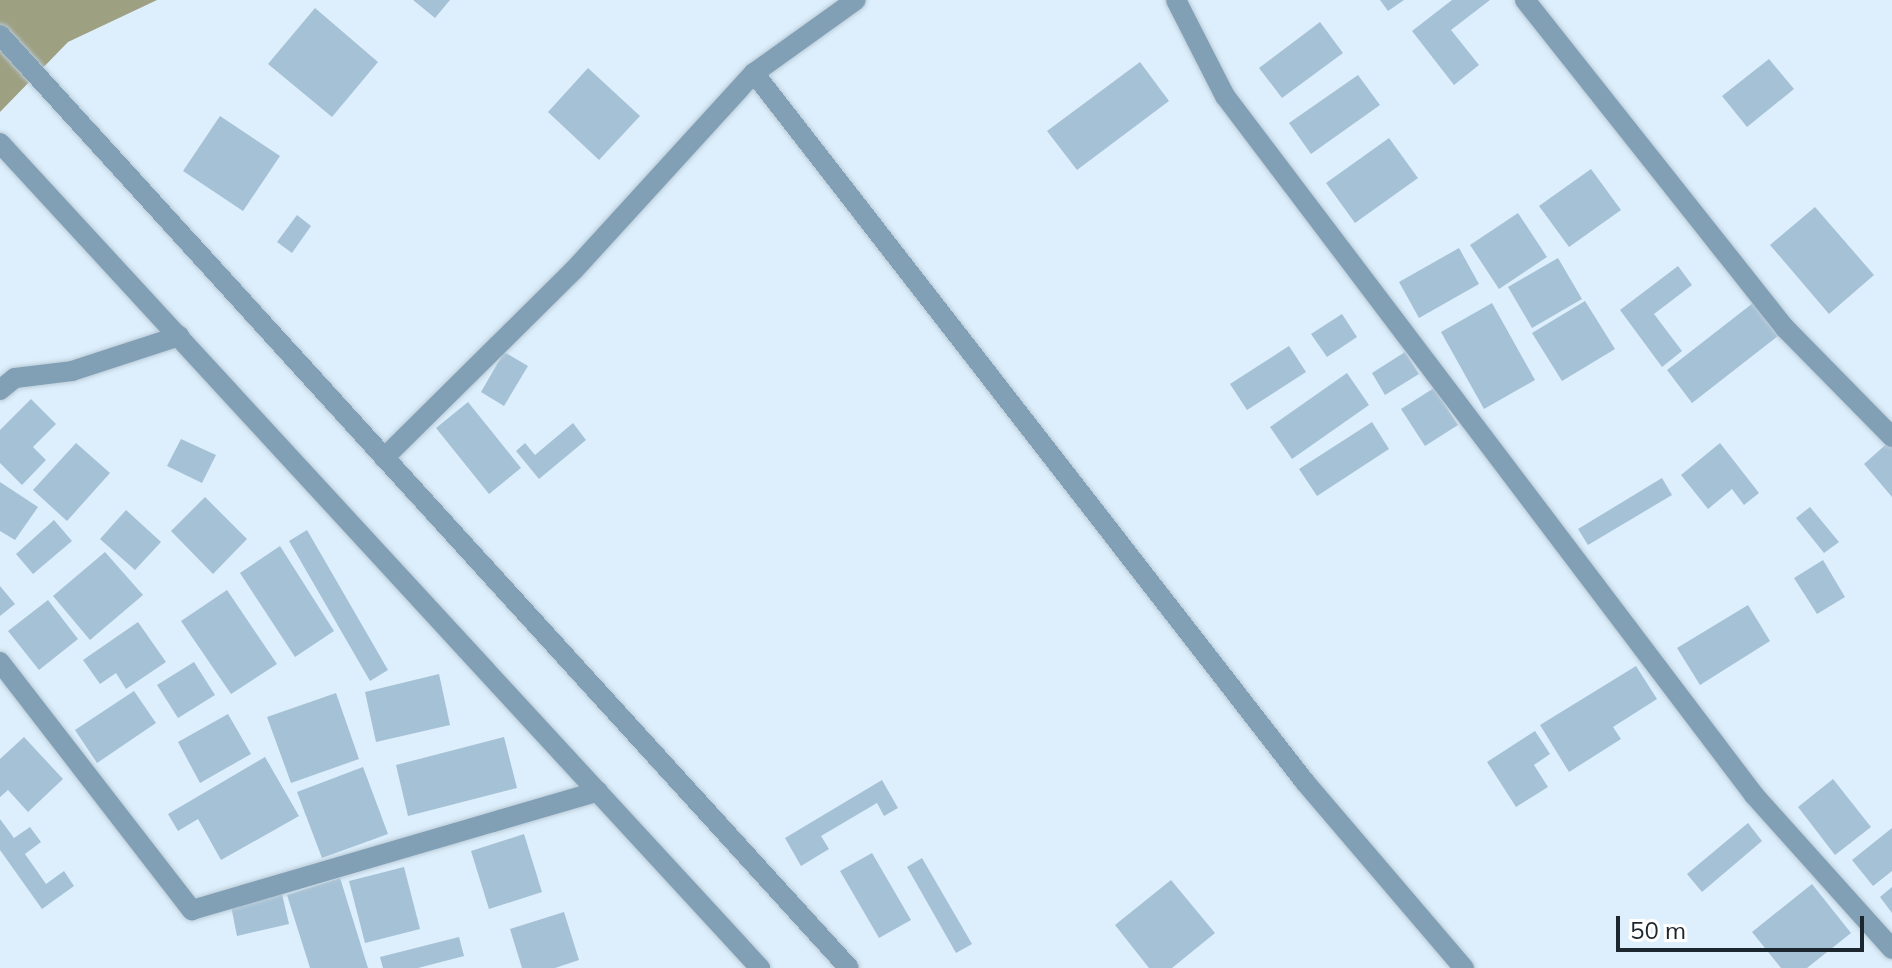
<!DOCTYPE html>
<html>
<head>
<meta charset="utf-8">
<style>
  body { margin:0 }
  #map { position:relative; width:1892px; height:968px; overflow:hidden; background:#ddeffc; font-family:Mulish,sans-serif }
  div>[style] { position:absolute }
  .water>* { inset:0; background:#9ea082 }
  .building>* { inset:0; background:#a5c1d6 }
  .roads { filter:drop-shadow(0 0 2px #bacbd7) drop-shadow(0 0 2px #bacbd7) }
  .minor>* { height:20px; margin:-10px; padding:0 10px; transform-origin:10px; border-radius:10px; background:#819fb5 }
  span { translate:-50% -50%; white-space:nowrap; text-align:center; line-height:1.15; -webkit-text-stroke:6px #fff; paint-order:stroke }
  .scale { position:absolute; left:1616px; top:916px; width:248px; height:36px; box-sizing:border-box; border:4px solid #1b262e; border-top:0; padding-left:10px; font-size:24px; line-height:28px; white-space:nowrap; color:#1b262e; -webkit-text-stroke:6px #fff; paint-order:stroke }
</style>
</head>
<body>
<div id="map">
  <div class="water">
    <i style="clip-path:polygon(0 0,157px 0,68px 42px,0 112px)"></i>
  </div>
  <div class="building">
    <i style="clip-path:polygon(413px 0,450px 0,435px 18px)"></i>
    <i style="clip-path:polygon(1380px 0,1404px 0,1388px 11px)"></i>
    <i style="clip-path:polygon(1452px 0,1490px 0,1451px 30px,1479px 65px,1454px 85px,1412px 31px)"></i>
    <i style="clip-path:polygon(315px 8px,378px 62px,332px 117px,268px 64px)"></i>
    <i style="clip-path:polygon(1320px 22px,1343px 53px,1282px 98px,1259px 68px)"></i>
    <i style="clip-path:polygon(1769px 59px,1794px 89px,1747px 127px,1722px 96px)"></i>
    <i style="clip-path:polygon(1140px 62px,1169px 101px,1077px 170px,1047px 131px)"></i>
    <i style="clip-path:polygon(588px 68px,640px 116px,599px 160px,548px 112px)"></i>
    <i style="clip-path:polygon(1358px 75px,1380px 105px,1311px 154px,1289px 123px)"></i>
    <i style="clip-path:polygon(220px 116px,280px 156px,243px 211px,183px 171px)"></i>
    <i style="clip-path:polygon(1389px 138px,1418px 178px,1355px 223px,1326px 183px)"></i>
    <i style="clip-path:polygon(1591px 169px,1621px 210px,1569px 247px,1539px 206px)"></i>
    <i style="clip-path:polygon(1815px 207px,1874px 275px,1829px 314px,1770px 245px)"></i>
    <i style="clip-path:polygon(1518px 213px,1547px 257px,1499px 289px,1470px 245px)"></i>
    <i style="clip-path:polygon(297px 215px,311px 226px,292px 253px,277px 242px)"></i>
    <i style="clip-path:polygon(1459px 248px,1479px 284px,1419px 318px,1399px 282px)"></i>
    <i style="clip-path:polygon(1558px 258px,1582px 299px,1532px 328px,1508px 287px)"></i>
    <i style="clip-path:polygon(1678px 266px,1692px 285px,1654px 314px,1682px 351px,1662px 367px,1620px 310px)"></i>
    <i style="clip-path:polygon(1585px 301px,1615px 349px,1562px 381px,1532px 333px)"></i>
    <i style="clip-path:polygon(1492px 303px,1535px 380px,1484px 409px,1441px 332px)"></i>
    <i style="clip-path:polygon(1753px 303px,1778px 336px,1692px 403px,1667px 370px)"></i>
    <i style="clip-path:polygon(1342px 314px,1357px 337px,1327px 357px,1311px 334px)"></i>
    <i style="clip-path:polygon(1289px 346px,1306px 372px,1247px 410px,1230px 384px)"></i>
    <i style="clip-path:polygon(504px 352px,528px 366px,504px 406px,481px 392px)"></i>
    <i style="clip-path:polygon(1405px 352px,1419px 374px,1385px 395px,1372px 373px)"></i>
    <i style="clip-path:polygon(1347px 373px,1369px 405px,1292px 459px,1270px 427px)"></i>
    <i style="clip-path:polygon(1434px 388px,1458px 425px,1425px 446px,1401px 409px)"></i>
    <i style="clip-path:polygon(31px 399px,56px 424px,33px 447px,46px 460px,22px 485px,0 463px,0 430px)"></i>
    <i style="clip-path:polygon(468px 402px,521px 468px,489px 494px,436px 428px)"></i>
    <i style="clip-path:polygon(1372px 422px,1389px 449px,1317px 496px,1299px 469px)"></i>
    <i style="clip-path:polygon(573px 423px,586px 440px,539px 479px,516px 451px,525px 443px,535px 455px)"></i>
    <i style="clip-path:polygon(181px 439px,216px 455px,202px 483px,167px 466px)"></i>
    <i style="clip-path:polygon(1892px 439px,1892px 497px,1864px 464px)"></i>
    <i style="clip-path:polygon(76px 443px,110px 473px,67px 521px,33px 490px)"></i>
    <i style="clip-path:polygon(1720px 443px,1759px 493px,1744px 505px,1732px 489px,1708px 509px,1681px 475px)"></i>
    <i style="clip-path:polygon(1662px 478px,1672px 495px,1588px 545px,1578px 529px)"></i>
    <i style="clip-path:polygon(0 482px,38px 507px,15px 540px,0 531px)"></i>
    <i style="clip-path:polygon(205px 497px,247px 539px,213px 574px,171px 531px)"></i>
    <i style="clip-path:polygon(1810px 507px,1839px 542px,1824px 553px,1796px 518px)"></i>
    <i style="clip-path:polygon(126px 510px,161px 542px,135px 570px,100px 539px)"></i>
    <i style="clip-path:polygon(54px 520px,72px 541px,33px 574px,16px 554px)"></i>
    <i style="clip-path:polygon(307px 530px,388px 670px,370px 681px,289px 541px)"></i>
    <i style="clip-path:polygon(280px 546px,334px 631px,295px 657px,240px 573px)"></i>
    <i style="clip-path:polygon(105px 552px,143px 595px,90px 640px,53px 596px)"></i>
    <i style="clip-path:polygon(1823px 560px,1845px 597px,1817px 614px,1794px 578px)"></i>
    <i style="clip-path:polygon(0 586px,15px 604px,0 616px)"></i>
    <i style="clip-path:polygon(227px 590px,277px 664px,231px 694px,181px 621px)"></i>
    <i style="clip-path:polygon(48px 600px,78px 639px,39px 670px,8px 631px)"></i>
    <i style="clip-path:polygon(1748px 605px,1770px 641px,1700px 685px,1677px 648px)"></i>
    <i style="clip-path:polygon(138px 622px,166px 662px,126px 689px,116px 673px,100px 684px,83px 660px)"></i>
    <i style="clip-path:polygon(194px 662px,215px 695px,178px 718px,157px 685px)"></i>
    <i style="clip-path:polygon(1636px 666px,1657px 699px,1613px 727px,1621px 739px,1569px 772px,1540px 725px)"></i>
    <i style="clip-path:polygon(439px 674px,450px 725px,376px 742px,365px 692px)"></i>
    <i style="clip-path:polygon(134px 691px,156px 723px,97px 763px,75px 730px)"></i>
    <i style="clip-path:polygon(336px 693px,359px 759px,291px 783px,267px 717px)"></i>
    <i style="clip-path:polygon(228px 714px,251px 754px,200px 783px,178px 742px)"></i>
    <i style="clip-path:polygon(1535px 731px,1550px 754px,1534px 765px,1548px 787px,1516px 807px,1487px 762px)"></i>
    <i style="clip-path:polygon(24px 737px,63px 779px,28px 812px,8px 790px,0 797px,0 759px)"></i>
    <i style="clip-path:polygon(504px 737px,517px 788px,408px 816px,396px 765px)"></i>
    <i style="clip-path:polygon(265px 757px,299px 816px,221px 860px,198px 819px,178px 831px,168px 814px)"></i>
    <i style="clip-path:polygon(363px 767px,388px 834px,322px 858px,297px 792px)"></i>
    <i style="clip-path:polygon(1833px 779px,1871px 827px,1835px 855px,1798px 807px)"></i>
    <i style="clip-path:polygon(882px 780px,898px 808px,884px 816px,877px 803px,821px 836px,829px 849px,801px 866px,785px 838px)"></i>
    <i style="clip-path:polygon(0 819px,14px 838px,30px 827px,41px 842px,25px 854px,46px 884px,64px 871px,74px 886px,42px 909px,0 850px)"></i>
    <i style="clip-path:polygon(1748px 823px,1762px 841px,1702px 892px,1687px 874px)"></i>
    <i style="clip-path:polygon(1892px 828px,1892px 871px,1873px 886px,1852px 860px)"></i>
    <i style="clip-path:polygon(524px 834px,542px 892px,489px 909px,471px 851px)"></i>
    <i style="clip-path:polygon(872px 853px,911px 920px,879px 938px,840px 871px)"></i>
    <i style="clip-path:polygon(922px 858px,972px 944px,956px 953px,907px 867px)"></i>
    <i style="clip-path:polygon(404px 867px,420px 929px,365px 943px,349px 881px)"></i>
    <i style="clip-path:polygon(340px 878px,368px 968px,310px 968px,287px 895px)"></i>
    <i style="clip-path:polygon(1171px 880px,1215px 933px,1172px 968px,1149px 968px,1115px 925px)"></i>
    <i style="clip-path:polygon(1812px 884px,1851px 933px,1807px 968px,1781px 968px,1752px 932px)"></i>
    <i style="clip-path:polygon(1892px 887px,1892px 913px,1880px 897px)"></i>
    <i style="clip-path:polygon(282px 894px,289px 924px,237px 936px,231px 906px)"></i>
    <i style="clip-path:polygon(564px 912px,579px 960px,555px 968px,522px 968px,510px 929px)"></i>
    <i style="clip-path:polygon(459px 937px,464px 956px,418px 968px,383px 968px,380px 957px)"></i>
  </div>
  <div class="roads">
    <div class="minor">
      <i style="left:1176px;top:0;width:108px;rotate:63deg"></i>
      <i style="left:1225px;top:96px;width:877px;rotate:52.88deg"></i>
      <i style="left:1754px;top:795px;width:207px;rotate:48.1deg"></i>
      <i style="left:1525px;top:0;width:419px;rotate:51.6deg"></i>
      <i style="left:1785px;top:328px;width:153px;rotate:45.5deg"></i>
      <i style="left:0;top:35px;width:1261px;rotate:47.7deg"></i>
      <i style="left:754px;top:73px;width:898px;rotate:52.15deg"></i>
      <i style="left:1305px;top:782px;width:245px;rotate:49.5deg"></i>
      <i style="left:0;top:143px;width:1122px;rotate:47.35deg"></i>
      <i style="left:0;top:390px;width:19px;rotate:-39deg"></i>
      <i style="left:15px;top:378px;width:57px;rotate:-7deg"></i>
      <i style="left:72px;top:371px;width:113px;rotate:-18.1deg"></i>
      <i style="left:384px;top:458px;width:267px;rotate:-44.7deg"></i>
      <i style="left:574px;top:270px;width:267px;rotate:-47.6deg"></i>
      <i style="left:754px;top:73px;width:125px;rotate:-35.6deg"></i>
      <i style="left:0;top:662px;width:314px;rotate:52.3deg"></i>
      <i style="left:192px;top:910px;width:423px;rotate:-16.3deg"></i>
    </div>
  </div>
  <div class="scale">50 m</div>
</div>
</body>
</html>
